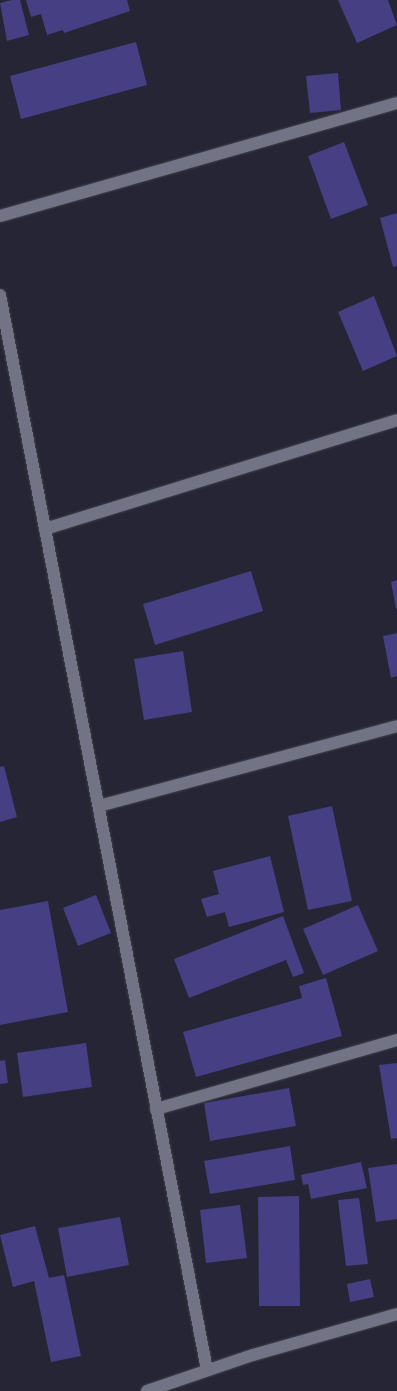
<!DOCTYPE html>
<html>
<head>
<meta charset="utf-8">
<style>
  body { margin:0 }
  #map { position:relative; width:397px; height:1391px; overflow:hidden; background:#252535; font-family:"Space Grotesk",sans-serif }
  div>[style] { position:absolute }
  .building>* { inset:0; background:#463f83 }
  .roads { filter:drop-shadow(0 0 1px #41414e) drop-shadow(0 0 1px #41414e) }
  .service>* { height:12px; margin:-6px; padding:0 6px; transform-origin:6px; border-radius:6px; background:#737386 }
  .minor>* { height:12px; margin:-6px; padding:0 6px; transform-origin:6px; border-radius:6px; background:#737386 }
  span { translate:-50% -50%; white-space:nowrap; text-align:center; line-height:1.15; -webkit-text-stroke:4px #0f0f16; paint-order:stroke }
</style>
</head>
<body>
<div id="map">
  <div class="building">
    <i style="clip-path:polygon(12px 0,20px 0,29px 35px,7px 41px,0 3px)"></i>
    <i style="clip-path:polygon(26px 0,127px 0,130px 11px,64px 33px,63px 30px,47px 35px,41px 14px,31px 17px)"></i>
    <i style="clip-path:polygon(338px 0,388px 0,397px 25px,357px 43px)"></i>
    <i style="clip-path:polygon(136px 42px,147px 85px,21px 119px,10px 76px)"></i>
    <i style="clip-path:polygon(338px 73px,341px 110px,310px 113px,306px 76px)"></i>
    <i style="clip-path:polygon(344px 142px,368px 205px,331px 219px,308px 156px)"></i>
    <i style="clip-path:polygon(397px 213px,397px 266px,393px 267px,380px 218px)"></i>
    <i style="clip-path:polygon(374px 296px,397px 356px,363px 371px,338px 312px)"></i>
    <i style="clip-path:polygon(251px 571px,263px 611px,155px 645px,143px 604px)"></i>
    <i style="clip-path:polygon(397px 580px,397px 609px,396px 609px,391px 582px)"></i>
    <i style="clip-path:polygon(397px 633px,397px 676px,391px 678px,383px 636px)"></i>
    <i style="clip-path:polygon(183px 651px,192px 712px,144px 720px,134px 659px)"></i>
    <i style="clip-path:polygon(4px 766px,17px 817px,0 822px,0 767px)"></i>
    <i style="clip-path:polygon(332px 806px,352px 901px,308px 910px,288px 816px)"></i>
    <i style="clip-path:polygon(270px 856px,284px 912px,229px 927px,225px 912px,207px 917px,201px 899px,219px 894px,213px 871px)"></i>
    <i style="clip-path:polygon(96px 895px,111px 933px,78px 946px,63px 908px)"></i>
    <i style="clip-path:polygon(48px 901px,68px 1012px,0 1025px,0 910px)"></i>
    <i style="clip-path:polygon(358px 905px,378px 951px,323px 975px,303px 929px)"></i>
    <i style="clip-path:polygon(283px 916px,304px 973px,293px 977px,286px 960px,189px 998px,174px 959px)"></i>
    <i style="clip-path:polygon(326px 978px,342px 1036px,196px 1077px,183px 1032px,302px 998px,299px 986px)"></i>
    <i style="clip-path:polygon(86px 1043px,92px 1087px,23px 1097px,17px 1053px)"></i>
    <i style="clip-path:polygon(5px 1060px,8px 1083px,0 1084px,0 1061px)"></i>
    <i style="clip-path:polygon(397px 1063px,397px 1138px,391px 1139px,379px 1065px)"></i>
    <i style="clip-path:polygon(289px 1088px,296px 1126px,210px 1141px,204px 1103px)"></i>
    <i style="clip-path:polygon(290px 1146px,295px 1180px,210px 1194px,204px 1161px)"></i>
    <i style="clip-path:polygon(361px 1162px,367px 1188px,311px 1199px,308px 1184px,303px 1185px,301px 1175px)"></i>
    <i style="clip-path:polygon(397px 1164px,397px 1219px,376px 1222px,368px 1168px)"></i>
    <i style="clip-path:polygon(299px 1196px,300px 1306px,259px 1306px,258px 1197px)"></i>
    <i style="clip-path:polygon(359px 1198px,368px 1264px,346px 1266px,338px 1200px)"></i>
    <i style="clip-path:polygon(240px 1205px,247px 1258px,206px 1263px,200px 1210px)"></i>
    <i style="clip-path:polygon(120px 1217px,129px 1265px,67px 1277px,58px 1228px)"></i>
    <i style="clip-path:polygon(35px 1226px,49px 1278px,43px 1279px,64px 1275px,81px 1356px,51px 1362px,34px 1281px,13px 1287px,0 1235px)"></i>
    <i style="clip-path:polygon(370px 1279px,374px 1297px,350px 1302px,347px 1284px)"></i>
  </div>
  <div class="roads">
    <div class="service">
      <i style="left:0;top:216px;width:413px;rotate:-15.9deg"></i>
      <i style="left:45px;top:529px;width:368px;rotate:-17.2deg"></i>
      <i style="left:99px;top:806px;width:309px;rotate:-15deg"></i>
      <i style="left:156px;top:1109px;width:251px;rotate:-16deg"></i>
    </div>
    <div class="minor">
      <i style="left:0;top:295px;width:1095px;rotate:79.1deg"></i>
      <i style="left:147px;top:1391px;width:112px;rotate:-18.8deg"></i>
      <i style="left:253px;top:1355px;width:150px;rotate:-15.9deg"></i>
    </div>
  </div>
</div>
</body>
</html>
